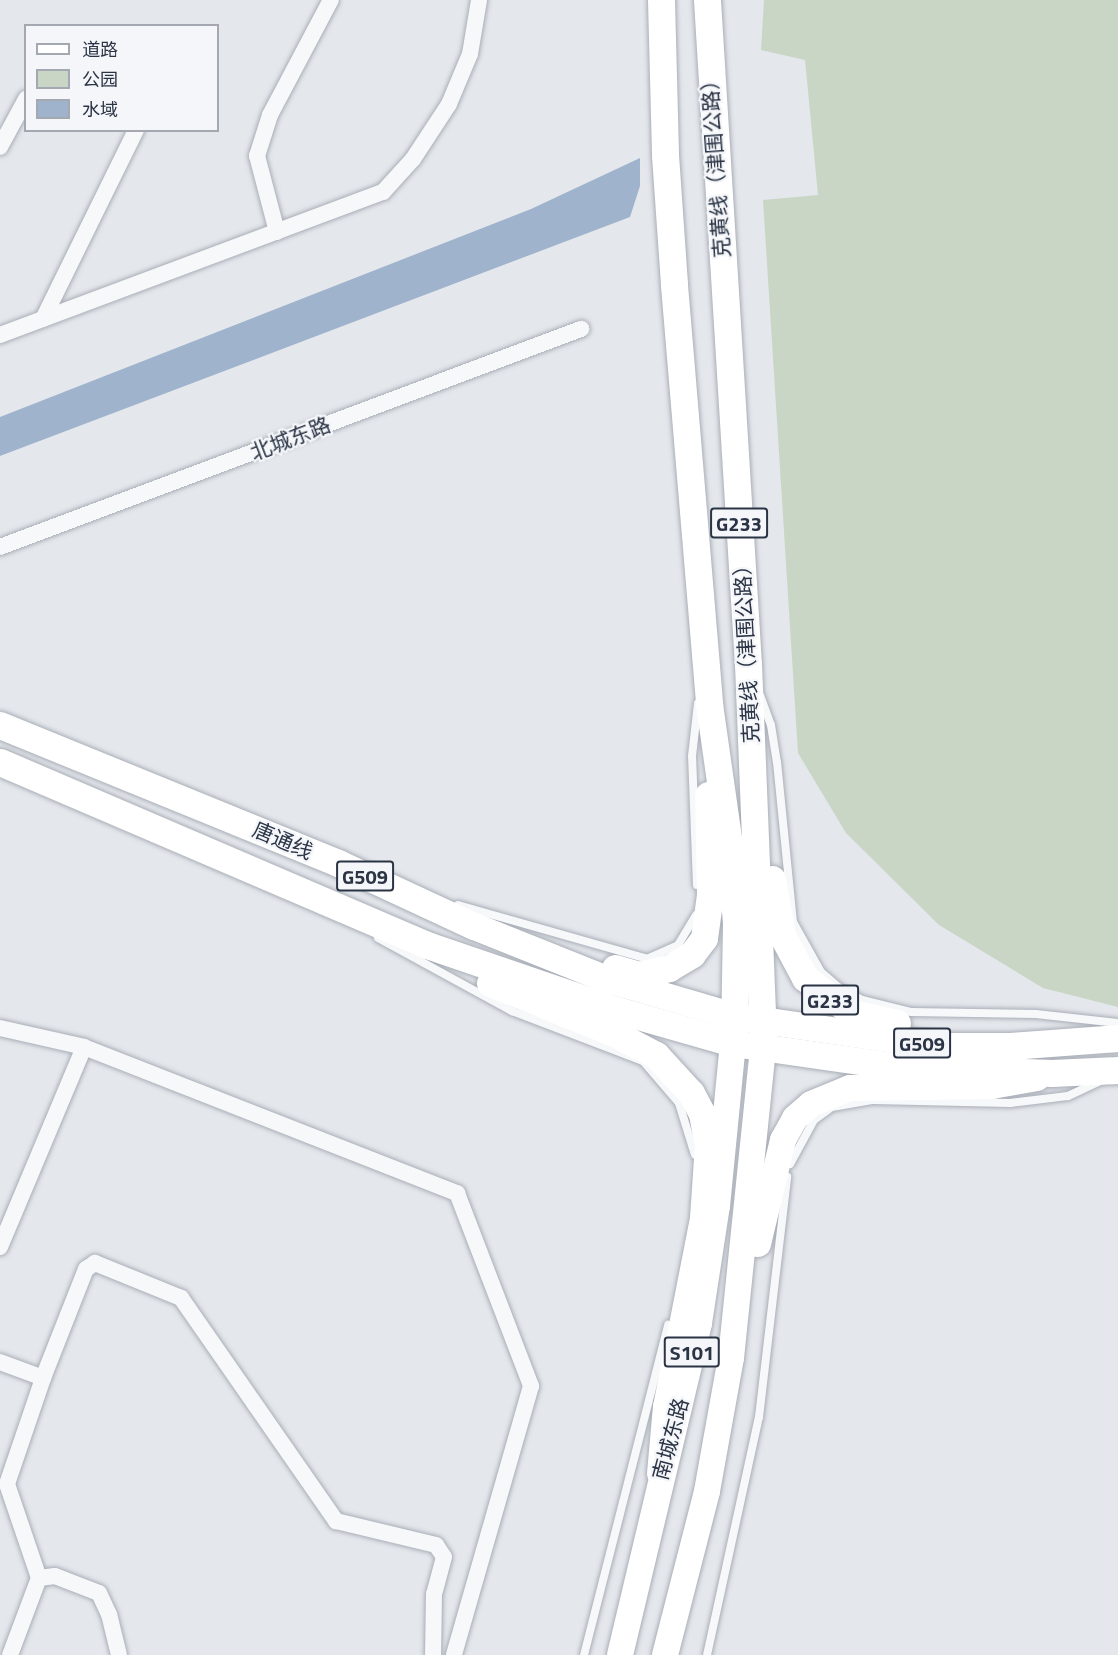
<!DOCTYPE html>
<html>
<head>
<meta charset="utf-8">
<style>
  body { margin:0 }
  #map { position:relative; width:1118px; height:1655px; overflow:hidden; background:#e4e7ec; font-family:"Titillium Web","Noto Sans SC",sans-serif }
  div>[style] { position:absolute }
  .green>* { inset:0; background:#c9d6c5 }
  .water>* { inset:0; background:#9fb4cc }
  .roads { filter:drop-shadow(0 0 2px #a9aeb7) drop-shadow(0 0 2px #a9aeb7) }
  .service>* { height:8px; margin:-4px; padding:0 4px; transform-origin:4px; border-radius:4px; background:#f7f8fa }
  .minor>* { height:16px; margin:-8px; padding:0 8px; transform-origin:8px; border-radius:8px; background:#f7f8fa }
  .primary>* { height:26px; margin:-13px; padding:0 13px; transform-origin:13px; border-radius:13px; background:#fff }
  .trunk>* { height:27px; margin:-13.5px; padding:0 13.5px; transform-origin:13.5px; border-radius:13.5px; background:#fff }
  span { translate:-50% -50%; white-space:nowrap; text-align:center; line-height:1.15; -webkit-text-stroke:4.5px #f4f6f9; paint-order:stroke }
  .shield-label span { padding:2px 4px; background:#f4f6f9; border:2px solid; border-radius:4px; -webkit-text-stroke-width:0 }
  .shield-label { font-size:20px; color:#2b3445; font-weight:700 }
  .street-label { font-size:21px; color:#2b3445 }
  .legend { position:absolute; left:24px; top:24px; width:195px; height:108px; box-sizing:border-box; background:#f4f6f9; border:2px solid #a4a8b1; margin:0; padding:8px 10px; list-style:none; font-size:18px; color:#2b3445 }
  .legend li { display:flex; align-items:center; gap:12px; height:30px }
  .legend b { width:30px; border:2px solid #a4a8b1 }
</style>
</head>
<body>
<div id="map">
  <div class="green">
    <i style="clip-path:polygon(764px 0,1118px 0,1118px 1007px,1043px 988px,939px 925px,846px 833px,798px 753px,763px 200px,818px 195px,805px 60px,761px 50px)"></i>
  </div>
  <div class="water">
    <i style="clip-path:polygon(640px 158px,640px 186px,630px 217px,0 456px,0 417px,531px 209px)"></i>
  </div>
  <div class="roads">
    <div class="service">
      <i style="left:760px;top:695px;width:32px;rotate:70deg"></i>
      <i style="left:771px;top:725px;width:37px;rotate:81deg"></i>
      <i style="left:777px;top:762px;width:161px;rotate:84.3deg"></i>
      <i style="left:793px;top:922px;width:57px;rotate:60.8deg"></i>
      <i style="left:821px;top:972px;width:23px;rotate:41deg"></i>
      <i style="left:838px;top:987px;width:27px;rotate:28deg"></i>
      <i style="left:862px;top:1000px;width:50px;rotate:13.8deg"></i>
      <i style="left:911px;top:1012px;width:125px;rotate:0.9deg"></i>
      <i style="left:1036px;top:1014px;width:82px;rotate:6.3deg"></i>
      <i style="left:697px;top:885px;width:129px;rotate:-92.2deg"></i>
      <i style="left:692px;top:756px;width:53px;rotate:-83.5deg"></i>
      <i style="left:458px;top:905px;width:197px;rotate:15.9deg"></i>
      <i style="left:647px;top:959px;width:34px;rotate:-24deg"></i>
      <i style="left:678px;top:945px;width:35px;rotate:-59deg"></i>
      <i style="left:378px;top:938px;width:153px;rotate:28.6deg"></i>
      <i style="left:512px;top:1011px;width:140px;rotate:20.9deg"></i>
      <i style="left:643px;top:1061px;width:55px;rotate:49.4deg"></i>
      <i style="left:679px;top:1103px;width:54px;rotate:72.9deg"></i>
      <i style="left:790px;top:1164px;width:50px;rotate:-61.4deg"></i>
      <i style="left:814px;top:1120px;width:22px;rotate:-36deg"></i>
      <i style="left:832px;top:1107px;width:42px;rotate:-9.7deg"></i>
      <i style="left:873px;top:1100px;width:137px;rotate:1.3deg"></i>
      <i style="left:1010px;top:1103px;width:58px;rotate:-6.9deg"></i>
      <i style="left:1068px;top:1096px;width:40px;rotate:-25deg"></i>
      <i style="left:584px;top:1655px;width:341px;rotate:-75.7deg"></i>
      <i style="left:707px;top:1655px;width:244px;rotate:-77.7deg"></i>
      <i style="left:759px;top:1417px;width:242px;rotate:-83.3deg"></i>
    </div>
    <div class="minor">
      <i style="left:0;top:147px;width:55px;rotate:-61.6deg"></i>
      <i style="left:277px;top:232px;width:79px;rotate:-104.7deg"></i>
      <i style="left:257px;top:156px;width:43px;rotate:-72.4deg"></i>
      <i style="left:270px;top:115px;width:130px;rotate:-62.1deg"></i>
      <i style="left:43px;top:319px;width:211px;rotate:-63.8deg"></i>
      <i style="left:0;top:335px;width:409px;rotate:-20.5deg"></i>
      <i style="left:383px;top:192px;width:45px;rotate:-47.7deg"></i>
      <i style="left:413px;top:159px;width:66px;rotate:-56.8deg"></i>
      <i style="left:449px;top:104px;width:54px;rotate:-67.2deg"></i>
      <i style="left:470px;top:54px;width:55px;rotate:-80.5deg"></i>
      <i style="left:0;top:547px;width:621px;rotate:-20.57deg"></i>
      <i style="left:0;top:1028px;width:86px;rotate:12.7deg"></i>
      <i style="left:0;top:1247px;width:217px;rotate:-67.2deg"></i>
      <i style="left:84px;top:1047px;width:401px;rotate:21.4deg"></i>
      <i style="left:457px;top:1193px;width:207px;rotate:69deg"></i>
      <i style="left:531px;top:1386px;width:280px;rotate:106deg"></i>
      <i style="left:0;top:1362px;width:46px;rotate:20.4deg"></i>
      <i style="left:39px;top:1578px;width:16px;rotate:-7deg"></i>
      <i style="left:55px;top:1576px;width:47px;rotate:21.1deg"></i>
      <i style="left:99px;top:1593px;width:23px;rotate:65deg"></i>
      <i style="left:109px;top:1614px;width:42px;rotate:76.3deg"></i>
      <i style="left:10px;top:1655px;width:82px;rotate:-69.4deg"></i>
      <i style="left:39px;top:1578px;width:99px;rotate:-108.8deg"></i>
      <i style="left:7px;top:1484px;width:112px;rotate:-71.2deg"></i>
      <i style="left:43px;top:1378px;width:117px;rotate:-68.5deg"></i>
      <i style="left:86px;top:1269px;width:11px;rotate:-34deg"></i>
      <i style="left:95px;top:1263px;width:93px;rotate:22.1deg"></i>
      <i style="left:181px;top:1298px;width:272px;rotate:55.2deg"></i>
      <i style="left:336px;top:1521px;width:103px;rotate:13.5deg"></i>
      <i style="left:436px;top:1545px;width:14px;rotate:56deg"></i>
      <i style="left:444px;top:1557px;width:38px;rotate:105deg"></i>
      <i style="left:434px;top:1594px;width:61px;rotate:90.9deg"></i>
    </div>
    <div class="primary">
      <i style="left:758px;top:1244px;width:107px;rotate:-76.5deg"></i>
      <i style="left:783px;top:1140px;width:25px;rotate:-61deg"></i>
      <i style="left:795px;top:1118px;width:21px;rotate:-41deg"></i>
      <i style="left:811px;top:1104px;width:42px;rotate:-22.3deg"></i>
      <i style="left:850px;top:1088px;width:142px;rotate:-0.8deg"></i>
      <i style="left:992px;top:1086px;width:46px;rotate:-10.1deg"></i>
      <i style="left:620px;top:1655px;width:341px;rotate:-76.6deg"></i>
      <i style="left:699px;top:1323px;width:118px;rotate:-81.3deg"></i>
      <i style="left:717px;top:1206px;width:164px;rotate:-84.4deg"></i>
      <i style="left:665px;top:1655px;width:169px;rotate:-75.6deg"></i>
      <i style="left:707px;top:1491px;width:135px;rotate:-79.8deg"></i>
      <i style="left:731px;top:1358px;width:313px;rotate:-84.1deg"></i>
    </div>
    <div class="trunk">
      <i style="left:661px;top:0;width:155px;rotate:88.5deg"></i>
      <i style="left:665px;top:155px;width:130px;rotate:86deg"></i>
      <i style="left:674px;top:285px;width:420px;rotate:85.2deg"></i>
      <i style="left:709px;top:704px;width:148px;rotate:81.9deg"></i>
      <i style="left:730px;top:851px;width:72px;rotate:85.2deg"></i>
      <i style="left:736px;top:923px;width:110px;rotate:91deg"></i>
      <i style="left:707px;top:0;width:665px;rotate:86.47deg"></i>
      <i style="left:748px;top:664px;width:373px;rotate:87.7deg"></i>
      <i style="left:0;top:725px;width:365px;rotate:22.2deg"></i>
      <i style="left:338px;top:863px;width:150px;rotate:24.9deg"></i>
      <i style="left:474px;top:926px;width:140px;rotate:21.8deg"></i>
      <i style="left:604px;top:978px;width:135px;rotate:16.3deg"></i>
      <i style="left:734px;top:1016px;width:211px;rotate:8.2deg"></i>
      <i style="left:943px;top:1046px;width:67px"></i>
      <i style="left:1010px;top:1046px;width:108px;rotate:-4.2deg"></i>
      <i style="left:0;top:762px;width:465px;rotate:23.2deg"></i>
      <i style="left:427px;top:945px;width:201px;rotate:18.9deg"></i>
      <i style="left:617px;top:1010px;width:121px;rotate:15.9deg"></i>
      <i style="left:733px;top:1043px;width:178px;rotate:8.1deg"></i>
      <i style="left:909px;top:1068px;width:143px;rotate:2deg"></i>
      <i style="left:1052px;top:1073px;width:66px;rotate:-2.6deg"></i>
      <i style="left:772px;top:879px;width:57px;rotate:79.9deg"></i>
      <i style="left:782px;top:935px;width:49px;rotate:61.9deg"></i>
      <i style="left:805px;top:978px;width:59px;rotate:36.7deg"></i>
      <i style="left:852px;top:1013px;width:46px;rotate:12.5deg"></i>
      <i style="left:615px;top:968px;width:25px;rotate:16deg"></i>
      <i style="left:639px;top:975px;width:31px;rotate:-13deg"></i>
      <i style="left:669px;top:968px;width:27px;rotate:-31deg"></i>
      <i style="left:692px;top:954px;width:20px;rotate:-53deg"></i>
      <i style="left:704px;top:938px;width:43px;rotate:-82.1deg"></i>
      <i style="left:710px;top:895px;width:100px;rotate:-91.1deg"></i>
      <i style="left:490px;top:983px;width:131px;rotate:21.9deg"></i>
      <i style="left:612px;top:1032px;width:50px;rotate:27.6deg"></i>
      <i style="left:656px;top:1055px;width:52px;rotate:47.4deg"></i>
      <i style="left:691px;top:1093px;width:24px;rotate:62deg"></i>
      <i style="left:702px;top:1114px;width:31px;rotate:79deg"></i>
      <i style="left:708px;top:1144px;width:74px;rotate:93.9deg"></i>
      <i style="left:703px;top:1218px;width:192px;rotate:101.1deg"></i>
      <i style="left:666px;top:1406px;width:67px;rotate:95.1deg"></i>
    </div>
  </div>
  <div class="shield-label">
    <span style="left:739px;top:523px">G233</span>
    <span style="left:365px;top:876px">G509</span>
    <span style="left:830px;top:1000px">G233</span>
    <span style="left:922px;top:1043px">G509</span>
    <span style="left:692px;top:1352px">S101</span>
  </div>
  <div class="street-label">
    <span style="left:715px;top:164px;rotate:-94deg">克黄线（津围公路）</span>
    <span style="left:290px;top:438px;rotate:-21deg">北城东路</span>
    <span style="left:746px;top:649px;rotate:-93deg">克黄线（津围公路）</span>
    <span style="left:283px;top:840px;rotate:23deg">唐通线</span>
    <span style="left:670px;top:1439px;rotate:-75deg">南城东路</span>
  </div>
  <ul class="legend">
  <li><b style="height:8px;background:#fff"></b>道路</li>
  <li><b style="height:16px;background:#c9d6c5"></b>公园</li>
  <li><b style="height:16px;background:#9fb4cc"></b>水域</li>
  </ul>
</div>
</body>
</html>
